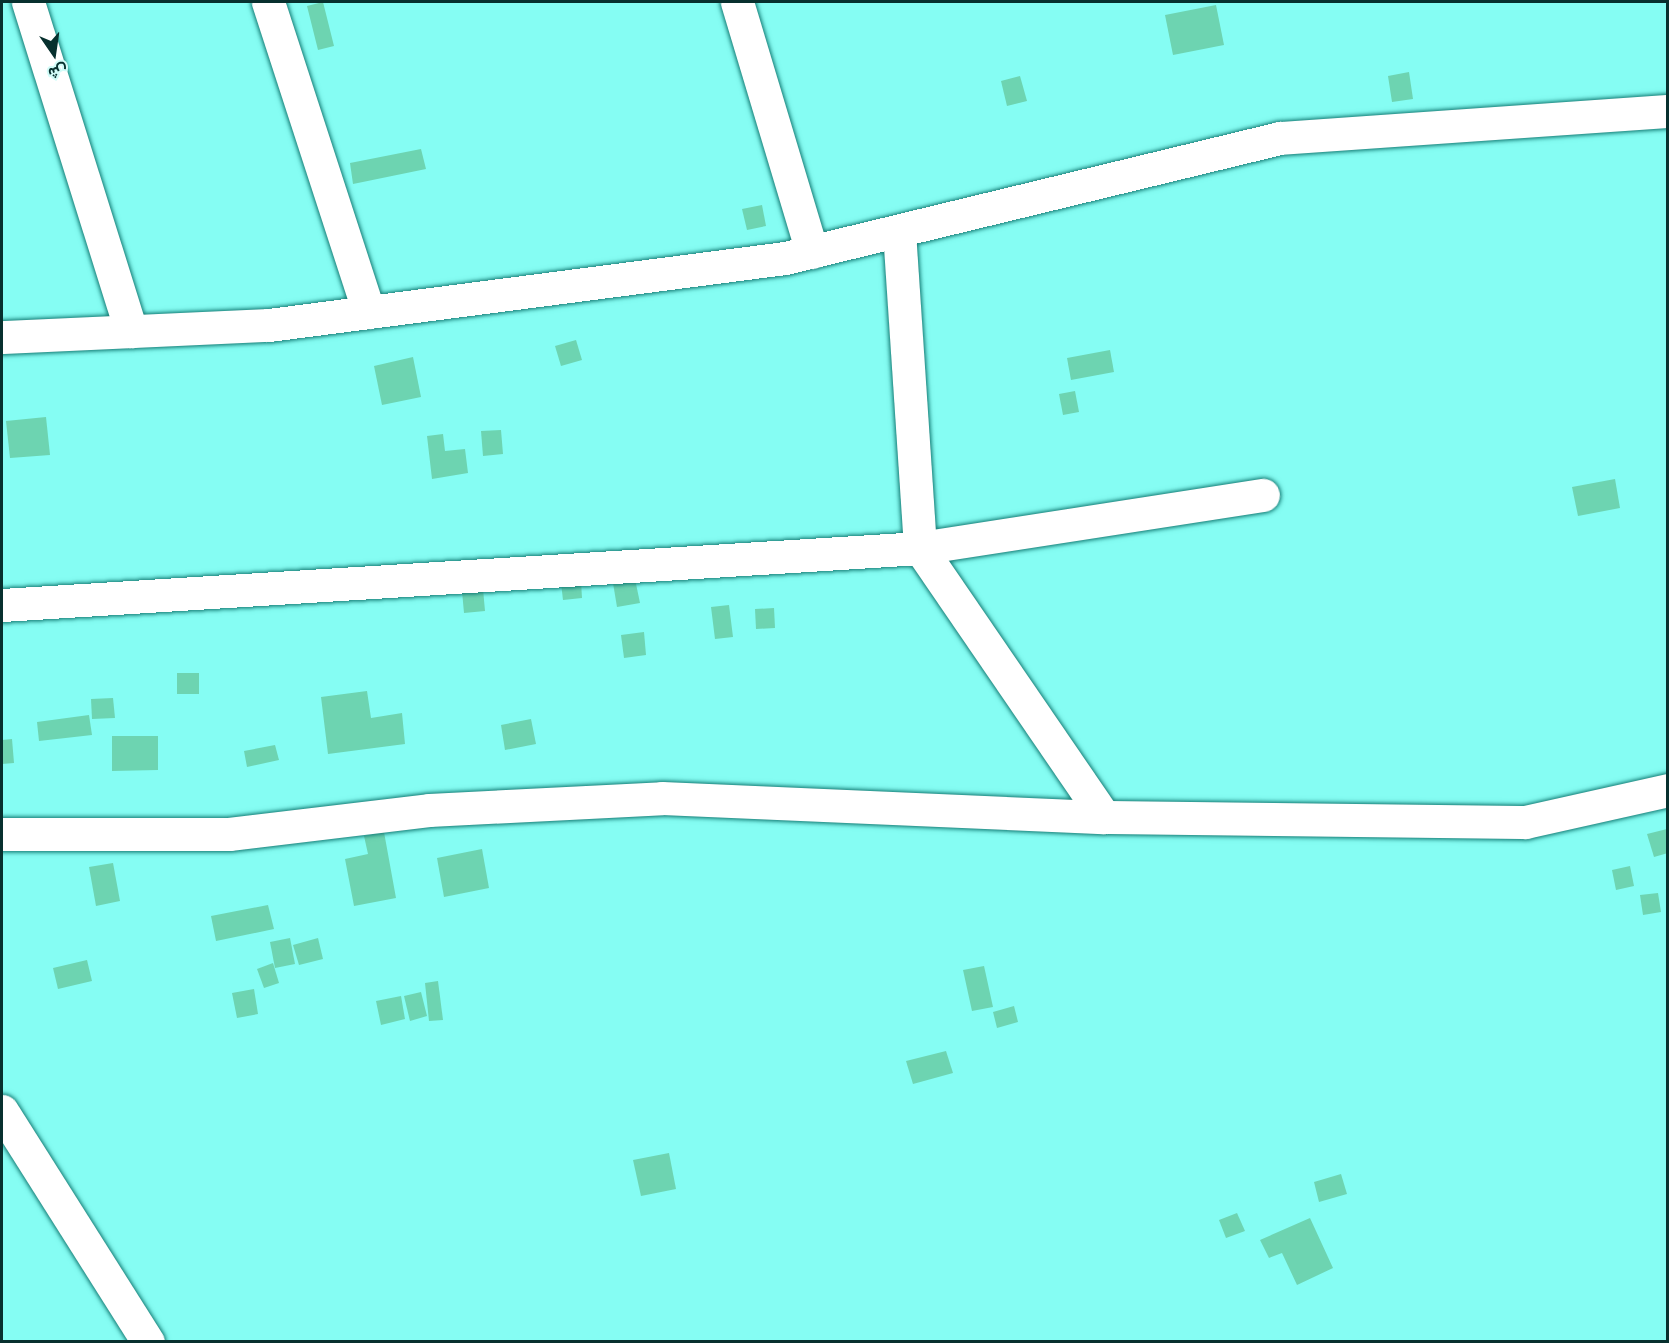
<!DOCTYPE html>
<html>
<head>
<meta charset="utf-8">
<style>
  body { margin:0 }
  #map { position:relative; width:1669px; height:1343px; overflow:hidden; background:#85fdf3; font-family:Helvetica,Vazirmatn,sans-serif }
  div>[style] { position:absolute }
  .building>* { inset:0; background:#6dd4b1 }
  .roads { filter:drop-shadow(0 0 2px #167e77) drop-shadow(0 0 2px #167e77) }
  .street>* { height:33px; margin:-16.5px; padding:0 16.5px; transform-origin:16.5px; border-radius:16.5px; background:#fff }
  span { translate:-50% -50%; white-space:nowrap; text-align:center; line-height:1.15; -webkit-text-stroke:6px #d2fcf8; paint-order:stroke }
  .frame { position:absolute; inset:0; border:3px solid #07302e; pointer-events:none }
  .north { position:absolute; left:24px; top:24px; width:60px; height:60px; -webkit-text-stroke:4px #d2fcf8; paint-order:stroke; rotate:167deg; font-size:16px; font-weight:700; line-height:24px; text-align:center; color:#07302e }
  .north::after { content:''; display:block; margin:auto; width:21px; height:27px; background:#07302e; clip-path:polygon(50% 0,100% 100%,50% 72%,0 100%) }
</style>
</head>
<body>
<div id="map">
  <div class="building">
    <i style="clip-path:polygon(323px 2px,334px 46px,318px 50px,307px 6px)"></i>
    <i style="clip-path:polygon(1216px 5px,1224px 45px,1173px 55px,1165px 15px)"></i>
    <i style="clip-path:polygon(1409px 72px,1413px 99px,1392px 102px,1388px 76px)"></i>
    <i style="clip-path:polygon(1020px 76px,1027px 101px,1007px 106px,1001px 81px)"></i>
    <i style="clip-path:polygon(421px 149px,426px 169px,353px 184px,350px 163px)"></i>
    <i style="clip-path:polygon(762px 205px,766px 226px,747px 230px,742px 209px)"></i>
    <i style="clip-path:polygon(576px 340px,582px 360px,561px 366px,555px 346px)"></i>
    <i style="clip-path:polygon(1110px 350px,1114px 372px,1071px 380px,1067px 358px)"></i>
    <i style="clip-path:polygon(413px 357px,421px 397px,382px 405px,374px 366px)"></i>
    <i style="clip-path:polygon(1075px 391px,1079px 412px,1063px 415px,1059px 394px)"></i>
    <i style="clip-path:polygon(46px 417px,50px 455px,10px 458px,6px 421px)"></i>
    <i style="clip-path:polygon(501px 430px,503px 454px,483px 456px,481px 431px)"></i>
    <i style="clip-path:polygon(443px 434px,445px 451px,465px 449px,468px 473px,432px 479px,427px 436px)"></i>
    <i style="clip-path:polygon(1615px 479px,1620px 508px,1578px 516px,1572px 487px)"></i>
    <i style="clip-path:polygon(635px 579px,640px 603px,617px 607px,613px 583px)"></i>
    <i style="clip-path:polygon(581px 581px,582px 598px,563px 600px,561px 583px)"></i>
    <i style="clip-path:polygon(483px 589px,485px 611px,464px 613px,462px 591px)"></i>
    <i style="clip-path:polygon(729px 605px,733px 637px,715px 639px,711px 607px)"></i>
    <i style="clip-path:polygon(774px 608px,775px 628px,756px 629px,755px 609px)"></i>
    <i style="clip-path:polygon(644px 632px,646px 655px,624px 658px,621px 635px)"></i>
    <i style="clip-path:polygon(177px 673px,199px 673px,199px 694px,177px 694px)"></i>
    <i style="clip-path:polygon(367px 691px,371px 718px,402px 713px,405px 744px,328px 754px,321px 697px)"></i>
    <i style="clip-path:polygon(113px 698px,115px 718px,92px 719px,91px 699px)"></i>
    <i style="clip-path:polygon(89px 715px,92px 735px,39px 741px,37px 722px)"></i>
    <i style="clip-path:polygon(531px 719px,536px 744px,505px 750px,501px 725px)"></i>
    <i style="clip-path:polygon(112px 736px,158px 736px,158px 770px,112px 771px)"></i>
    <i style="clip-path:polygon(12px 739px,14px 763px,2px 764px,2px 740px)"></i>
    <i style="clip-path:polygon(275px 745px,279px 760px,247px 767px,244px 751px)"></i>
    <i style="clip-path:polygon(1667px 829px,1668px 853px,1654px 857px,1647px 834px)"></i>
    <i style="clip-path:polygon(384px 832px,396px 898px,354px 906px,345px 859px,368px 854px,364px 836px)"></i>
    <i style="clip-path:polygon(482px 849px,489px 888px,444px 897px,437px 858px)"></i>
    <i style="clip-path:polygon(113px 863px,120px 901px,96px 906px,89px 867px)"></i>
    <i style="clip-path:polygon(1630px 866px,1634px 886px,1616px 890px,1612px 870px)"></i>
    <i style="clip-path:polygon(1658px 893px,1661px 912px,1643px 915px,1640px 895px)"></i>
    <i style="clip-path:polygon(268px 905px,274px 929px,216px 941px,211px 916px)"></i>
    <i style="clip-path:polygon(290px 938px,295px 964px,275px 968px,270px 942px)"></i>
    <i style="clip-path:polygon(318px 938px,323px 959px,299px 965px,293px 945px)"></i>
    <i style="clip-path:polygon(87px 960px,92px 981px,58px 989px,53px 968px)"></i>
    <i style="clip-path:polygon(273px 963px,279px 983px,264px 988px,257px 969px)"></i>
    <i style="clip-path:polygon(984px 966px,993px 1007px,972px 1011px,963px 970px)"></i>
    <i style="clip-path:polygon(438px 981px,443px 1020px,429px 1021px,425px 983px)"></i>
    <i style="clip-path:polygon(254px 989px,258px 1014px,237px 1018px,232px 993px)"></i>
    <i style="clip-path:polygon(421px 992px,427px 1016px,410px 1021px,404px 996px)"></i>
    <i style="clip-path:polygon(401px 996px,405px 1019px,381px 1025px,376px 1001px)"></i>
    <i style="clip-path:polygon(1014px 1006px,1018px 1022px,997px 1028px,993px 1012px)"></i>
    <i style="clip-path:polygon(946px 1051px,953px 1073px,913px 1084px,906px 1061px)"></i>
    <i style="clip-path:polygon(669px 1153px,676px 1189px,641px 1196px,633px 1160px)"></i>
    <i style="clip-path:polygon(1341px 1174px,1347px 1194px,1319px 1202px,1314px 1182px)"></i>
    <i style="clip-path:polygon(1237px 1213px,1245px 1231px,1226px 1238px,1219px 1220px)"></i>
    <i style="clip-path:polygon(1310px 1218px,1333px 1268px,1297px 1285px,1282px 1253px,1269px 1258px,1260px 1240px)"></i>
  </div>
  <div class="roads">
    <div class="street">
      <i style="left:28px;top:2px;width:345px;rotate:72.6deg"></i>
      <i style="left:268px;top:2px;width:326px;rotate:72deg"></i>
      <i style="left:737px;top:2px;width:261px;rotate:73.3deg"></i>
      <i style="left:899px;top:231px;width:318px;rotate:86.2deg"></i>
      <i style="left:920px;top:548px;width:326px;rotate:55.6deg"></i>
      <i style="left:2px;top:337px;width:267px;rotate:-2.6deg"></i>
      <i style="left:269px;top:325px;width:520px;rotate:-7.4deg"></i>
      <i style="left:785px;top:258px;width:509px;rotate:-13.63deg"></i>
      <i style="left:1280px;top:138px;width:389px;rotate:-4deg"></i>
      <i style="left:2px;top:605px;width:920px;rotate:-3.55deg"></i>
      <i style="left:920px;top:548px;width:347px;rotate:-8.8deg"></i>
      <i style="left:2px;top:834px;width:227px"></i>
      <i style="left:229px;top:834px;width:201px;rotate:-6.8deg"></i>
      <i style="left:429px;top:810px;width:233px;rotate:-2.9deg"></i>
      <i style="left:662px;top:798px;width:442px;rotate:2.5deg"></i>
      <i style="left:1104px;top:817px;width:421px;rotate:0.7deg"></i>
      <i style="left:1525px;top:822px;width:147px;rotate:-12.6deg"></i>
      <i style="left:2px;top:1111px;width:273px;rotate:57.7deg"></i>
    </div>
  </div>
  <div class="frame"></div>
  <div class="north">ش</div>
</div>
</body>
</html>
